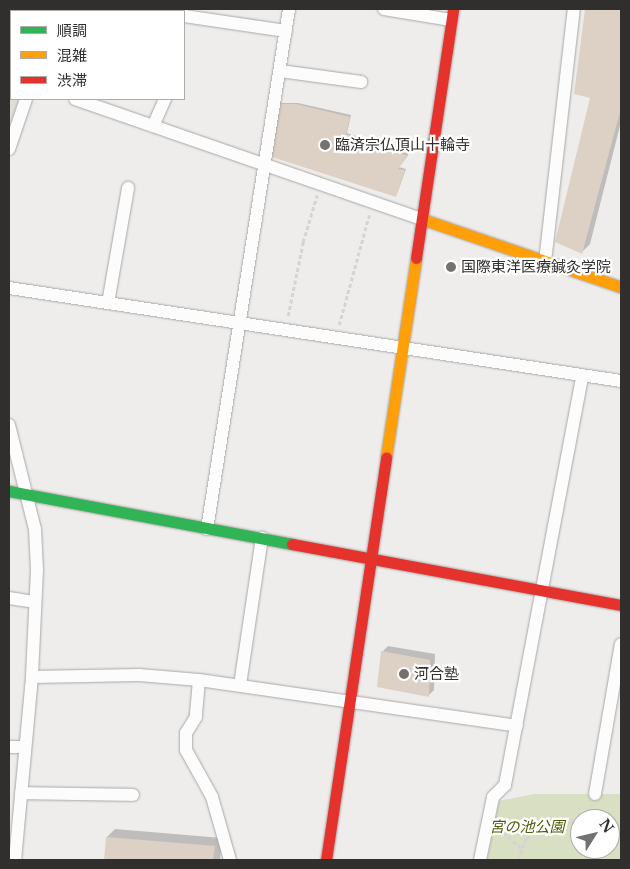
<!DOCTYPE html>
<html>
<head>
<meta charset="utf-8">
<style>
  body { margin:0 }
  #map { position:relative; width:630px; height:869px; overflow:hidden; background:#efedeb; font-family:"Libre Baskerville","Noto Sans JP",serif }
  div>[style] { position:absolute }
  .built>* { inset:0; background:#e1ddd7 }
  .green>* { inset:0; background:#d8dfc2 }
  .shadow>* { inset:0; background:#0003 }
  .building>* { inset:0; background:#dcd1c4 }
  .path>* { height:2.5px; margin-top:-1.25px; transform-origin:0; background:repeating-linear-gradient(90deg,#d5d4d4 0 4px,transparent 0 6.5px) }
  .roads { filter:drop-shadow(0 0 1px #a8a7a5) drop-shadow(0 0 1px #a8a7a5) }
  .street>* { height:12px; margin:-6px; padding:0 6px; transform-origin:6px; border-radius:6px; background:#fdfcfc }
  .fast>* { height:11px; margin:-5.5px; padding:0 5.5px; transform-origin:5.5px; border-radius:5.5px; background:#30b455 }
  .slow>* { height:11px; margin:-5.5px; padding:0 5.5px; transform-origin:5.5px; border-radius:5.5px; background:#ff9f0a }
  .jam>* { height:11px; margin:-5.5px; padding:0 5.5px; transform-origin:5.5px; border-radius:5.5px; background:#e5322d }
  .dots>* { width:14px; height:14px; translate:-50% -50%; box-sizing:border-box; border:2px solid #fff; border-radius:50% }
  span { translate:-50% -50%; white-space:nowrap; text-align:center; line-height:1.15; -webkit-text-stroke:4.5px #fff; paint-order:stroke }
  .poi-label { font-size:15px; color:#302f2e }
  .left { translate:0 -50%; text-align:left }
  .park-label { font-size:15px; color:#4f5d0a; font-style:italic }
  .frame { position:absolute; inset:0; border:10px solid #302f2e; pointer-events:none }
  .legend { position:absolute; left:10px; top:10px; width:175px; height:90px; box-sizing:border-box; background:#fff; border:1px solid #acacab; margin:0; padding:6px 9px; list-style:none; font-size:15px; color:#302f2e }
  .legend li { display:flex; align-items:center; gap:10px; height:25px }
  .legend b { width:25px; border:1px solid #acacab }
  .north { position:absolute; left:570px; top:809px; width:50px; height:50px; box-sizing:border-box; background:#fff; border:1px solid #acacab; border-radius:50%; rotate:54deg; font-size:14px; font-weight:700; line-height:20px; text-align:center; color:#302f2e }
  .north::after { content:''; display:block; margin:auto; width:18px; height:22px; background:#737270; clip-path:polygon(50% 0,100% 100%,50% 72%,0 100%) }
</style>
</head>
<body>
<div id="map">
  <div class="built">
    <i style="clip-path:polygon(9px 89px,11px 99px,19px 99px,9px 127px)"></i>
  </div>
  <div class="green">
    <i style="clip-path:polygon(evenodd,534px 794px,621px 794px,621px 860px,487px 860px,499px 801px,534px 794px,580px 819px,610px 819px,610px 849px,580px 849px,580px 819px)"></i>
  </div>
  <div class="shadow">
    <i style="clip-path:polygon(23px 9px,46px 9px,21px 11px)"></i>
    <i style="clip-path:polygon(586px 9px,621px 9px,621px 122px,590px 244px,582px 252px,592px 97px,575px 93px)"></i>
    <i style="clip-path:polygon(11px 46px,11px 67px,9px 66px)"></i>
    <i style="clip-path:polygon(280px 103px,298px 103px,351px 115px,347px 133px,409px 154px,399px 167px,406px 169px,397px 194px,273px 156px)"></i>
    <i style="clip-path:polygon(388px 646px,435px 654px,434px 690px,428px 696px,382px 652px)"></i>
    <i style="clip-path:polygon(115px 829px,222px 838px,220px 860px,105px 860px,107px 837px)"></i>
  </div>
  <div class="building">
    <i style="clip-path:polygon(585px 9px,621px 9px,621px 108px,582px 254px,555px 242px,590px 98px,574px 94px)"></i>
    <i style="clip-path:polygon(11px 43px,11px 68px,9px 67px)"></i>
    <i style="clip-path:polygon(277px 104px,296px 104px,350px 117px,346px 134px,408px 156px,398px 169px,405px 170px,396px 197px,272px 157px)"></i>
    <i style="clip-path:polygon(381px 651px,430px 660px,429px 697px,377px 687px)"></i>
    <i style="clip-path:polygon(106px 837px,215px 846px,213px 860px,104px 860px)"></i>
  </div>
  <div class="path">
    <i style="left:288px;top:316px;width:76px;rotate:-78.5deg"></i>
    <i style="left:303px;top:242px;width:49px;rotate:-73.4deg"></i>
    <i style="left:339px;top:325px;width:114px;rotate:-74.7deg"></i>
    <i style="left:588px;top:819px;width:15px;rotate:-74deg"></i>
    <i style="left:499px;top:828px;width:30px;rotate:42deg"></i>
    <i style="left:610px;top:832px;width:12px;rotate:20deg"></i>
    <i style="left:518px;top:860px;width:23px;rotate:-70deg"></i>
    <i style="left:526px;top:838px;width:11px;rotate:-41deg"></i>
    <i style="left:534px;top:831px;width:22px;rotate:-21deg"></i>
    <i style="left:555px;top:823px;width:25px"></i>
  </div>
  <div class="roads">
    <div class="street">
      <i style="left:384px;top:9px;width:68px;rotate:9.3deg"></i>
      <i style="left:56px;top:11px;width:2px;rotate:-63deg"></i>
      <i style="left:184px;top:16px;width:103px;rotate:8.4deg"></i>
      <i style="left:280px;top:71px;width:82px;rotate:7.7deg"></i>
      <i style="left:9px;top:78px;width:2px;rotate:27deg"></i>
      <i style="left:75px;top:99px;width:367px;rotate:19.1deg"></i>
      <i style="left:153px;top:126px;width:30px;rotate:-66deg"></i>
      <i style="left:9px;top:149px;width:53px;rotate:-71.2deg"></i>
      <i style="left:545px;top:262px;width:255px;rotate:-83.5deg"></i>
      <i style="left:9px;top:288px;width:619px;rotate:8.64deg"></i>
      <i style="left:108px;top:303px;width:117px;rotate:-80.1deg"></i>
      <i style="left:9px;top:425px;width:107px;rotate:76deg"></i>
      <i style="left:35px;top:529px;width:41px;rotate:87.2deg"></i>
      <i style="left:37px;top:570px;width:107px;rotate:92.7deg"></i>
      <i style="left:32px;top:677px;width:184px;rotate:95.3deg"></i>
      <i style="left:207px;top:529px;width:526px;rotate:-81.04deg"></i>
      <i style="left:9px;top:598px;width:25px;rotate:9deg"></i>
      <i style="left:32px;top:677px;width:107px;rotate:-1.1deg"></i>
      <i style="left:139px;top:675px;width:60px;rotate:4.8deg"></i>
      <i style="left:199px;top:680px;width:321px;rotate:8.2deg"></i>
      <i style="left:199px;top:680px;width:37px;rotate:95deg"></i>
      <i style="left:196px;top:717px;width:19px;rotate:122deg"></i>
      <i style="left:186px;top:733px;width:17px;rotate:90deg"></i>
      <i style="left:186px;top:750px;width:54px;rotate:61deg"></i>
      <i style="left:212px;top:797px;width:66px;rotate:74.1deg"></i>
      <i style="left:240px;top:685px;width:149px;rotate:-81.5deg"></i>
      <i style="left:9px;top:747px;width:16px"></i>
      <i style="left:21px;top:793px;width:112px;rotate:1deg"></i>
      <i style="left:595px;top:794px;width:152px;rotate:-80.2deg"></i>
      <i style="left:480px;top:860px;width:64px;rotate:-78.3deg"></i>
      <i style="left:493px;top:797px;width:17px;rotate:-45deg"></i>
      <i style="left:505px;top:785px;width:415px;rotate:-79.3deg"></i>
    </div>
    <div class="fast">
      <i style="left:9px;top:491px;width:288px;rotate:10.6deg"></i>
    </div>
    <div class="slow">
      <i style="left:422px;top:219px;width:210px;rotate:18.9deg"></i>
      <i style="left:386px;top:457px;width:201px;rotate:-81.4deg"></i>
    </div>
    <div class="jam">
      <i style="left:416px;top:258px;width:252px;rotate:-81.5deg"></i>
      <i style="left:292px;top:544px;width:335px;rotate:10.5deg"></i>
      <i style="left:326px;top:860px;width:407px;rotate:-81.5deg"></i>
    </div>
  </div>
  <div class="dots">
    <i style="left:325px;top:145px;background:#737270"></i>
    <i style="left:451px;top:267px;background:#737270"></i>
    <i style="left:404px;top:674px;background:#737270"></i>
  </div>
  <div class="poi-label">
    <span class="left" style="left:335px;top:145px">臨済宗仏頂山十輪寺</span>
    <span class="left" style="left:461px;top:267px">国際東洋医療鍼灸学院</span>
    <span class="left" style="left:414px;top:674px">河合塾</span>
  </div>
  <div class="park-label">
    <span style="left:527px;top:827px">宮の池公園</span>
  </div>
  <div class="frame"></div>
  <ul class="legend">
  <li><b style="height:6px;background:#30b455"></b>順調</li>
  <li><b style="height:6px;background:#ff9f0a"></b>混雑</li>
  <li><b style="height:6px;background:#e5322d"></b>渋滞</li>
  </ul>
  <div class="north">N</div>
</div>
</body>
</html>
